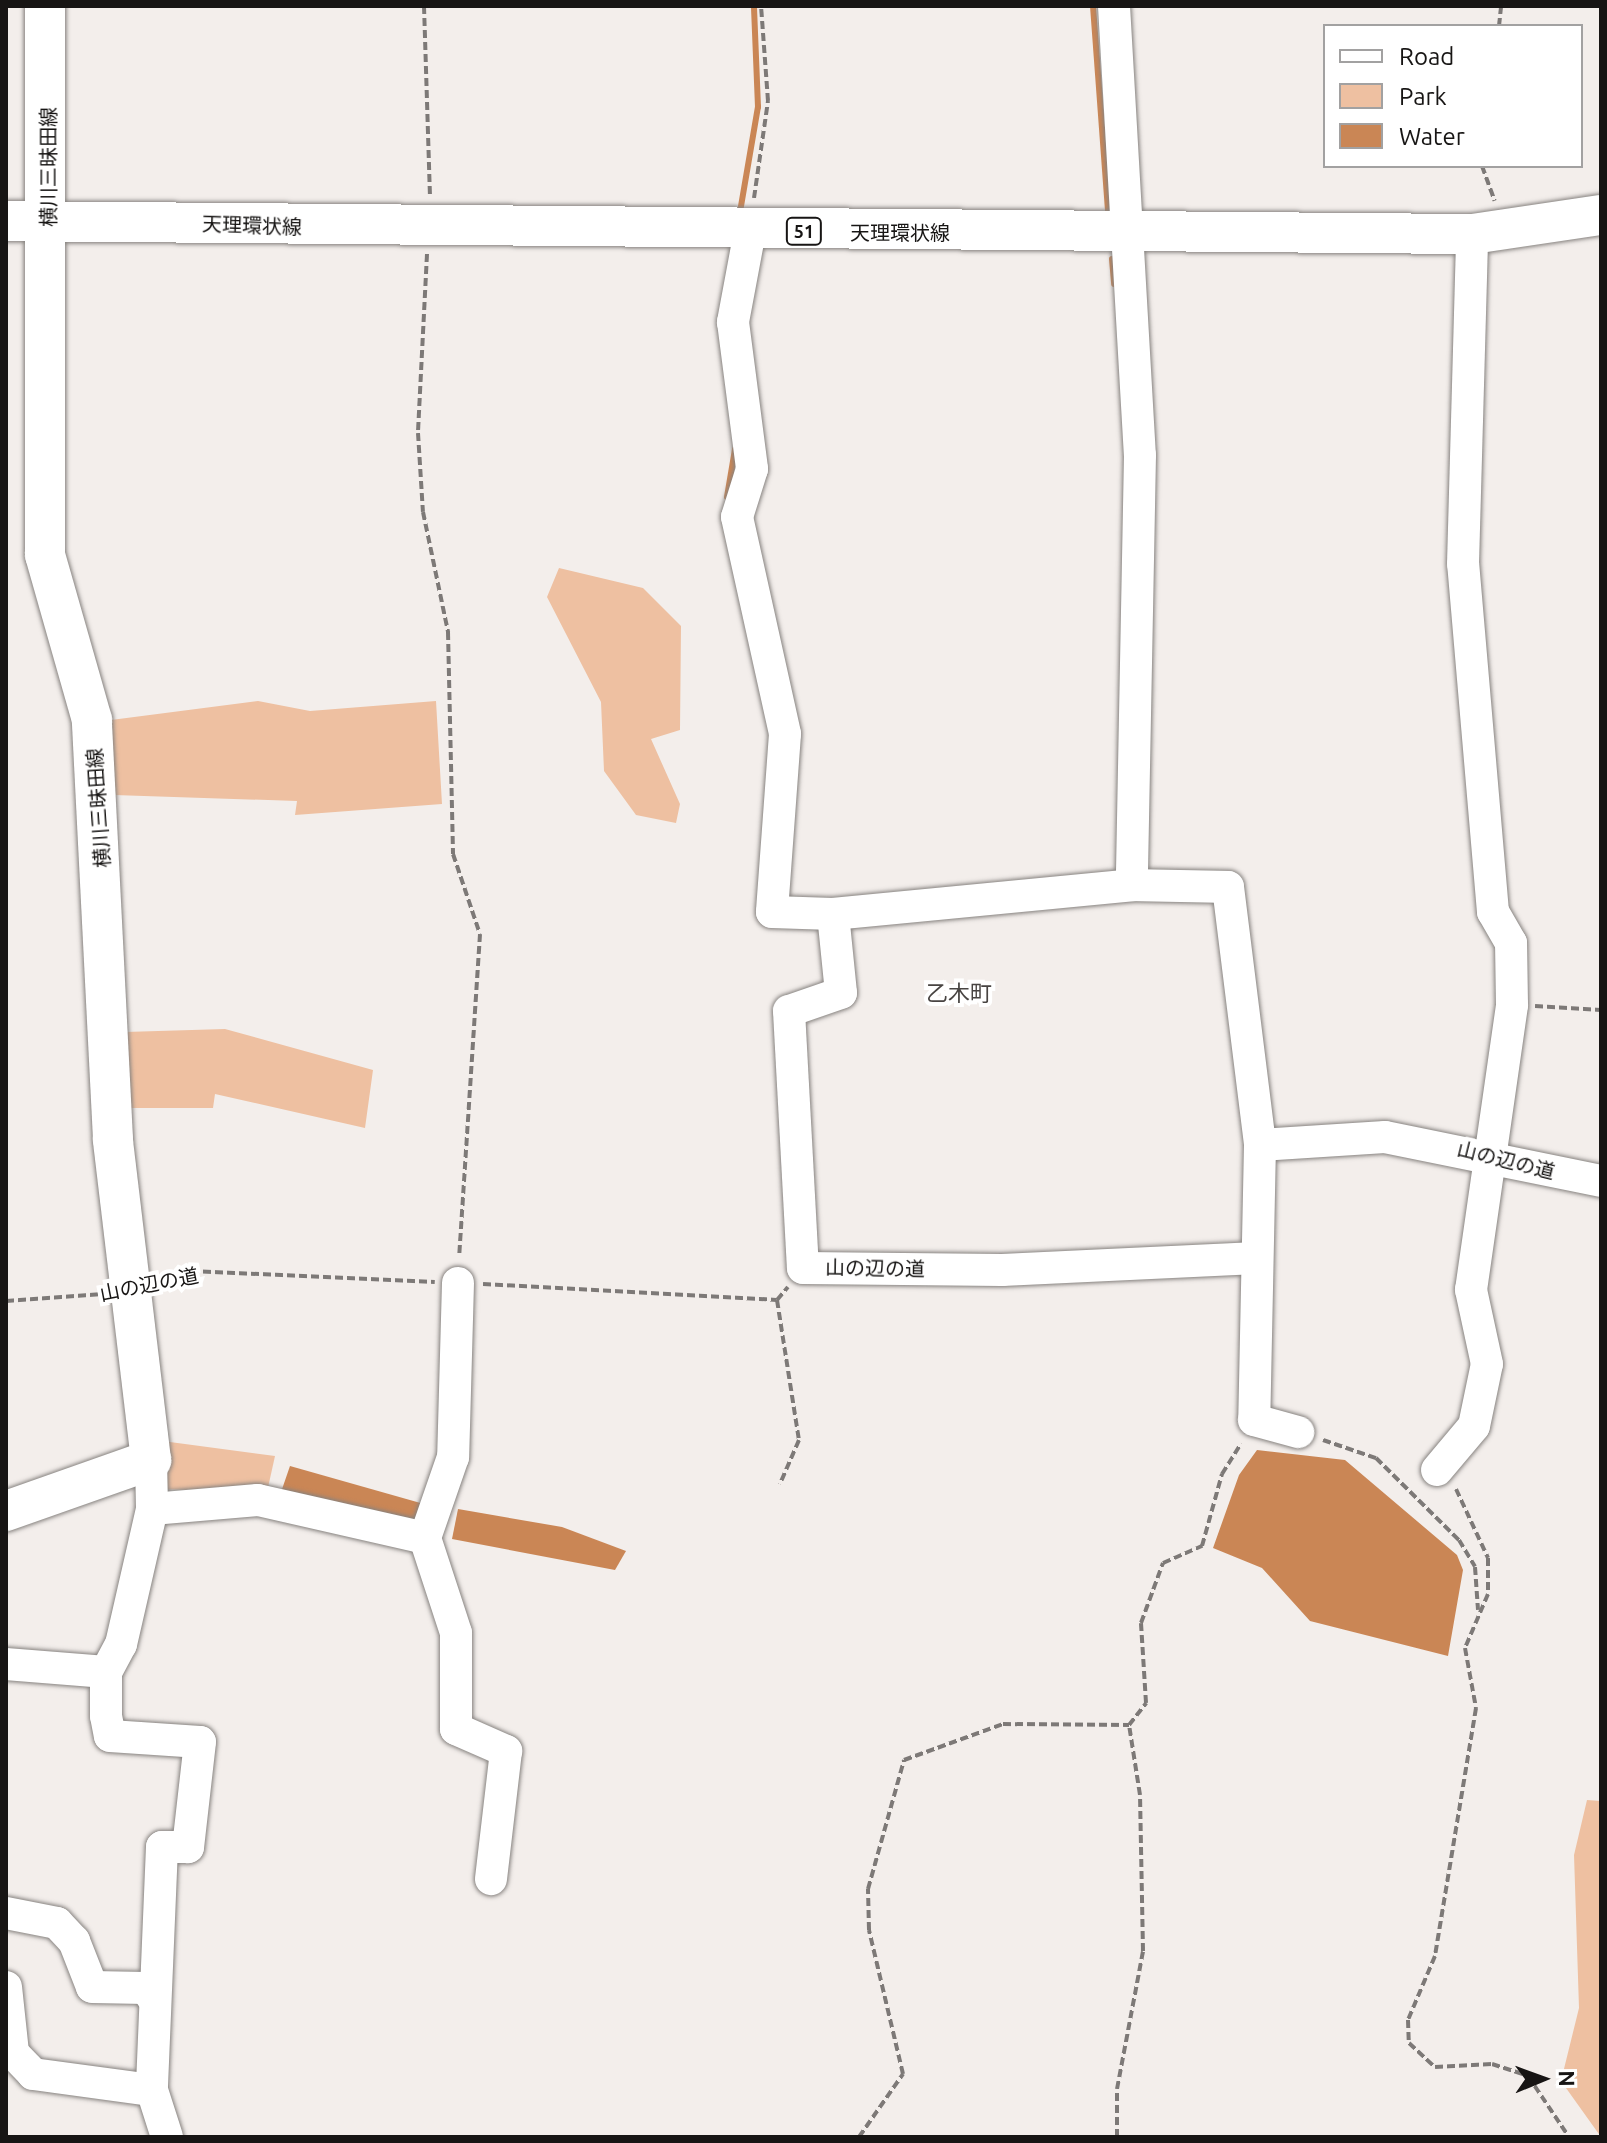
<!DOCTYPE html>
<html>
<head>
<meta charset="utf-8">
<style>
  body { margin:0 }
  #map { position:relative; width:1607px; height:2143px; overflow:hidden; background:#f3eeeb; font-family:Ubuntu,"Noto Sans JP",sans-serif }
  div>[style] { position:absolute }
  .green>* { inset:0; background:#eec0a1 }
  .water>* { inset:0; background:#ca8655 }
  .stream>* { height:6px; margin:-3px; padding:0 3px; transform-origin:3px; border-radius:3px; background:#ca8655 }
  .path>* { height:4px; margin-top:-2px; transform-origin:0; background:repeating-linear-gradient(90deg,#7d7977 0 8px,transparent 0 12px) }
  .roads { filter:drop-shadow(0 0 2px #878380) drop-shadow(0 0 2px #878380) }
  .minor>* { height:32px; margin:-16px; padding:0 16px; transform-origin:16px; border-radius:16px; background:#fff }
  .major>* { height:40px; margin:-20px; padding:0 20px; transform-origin:20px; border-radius:20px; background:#fff }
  span { translate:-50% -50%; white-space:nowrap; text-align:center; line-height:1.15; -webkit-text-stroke:8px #fff; paint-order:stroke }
  .shield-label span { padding:2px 6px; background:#fff; border:2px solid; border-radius:6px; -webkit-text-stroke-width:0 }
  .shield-label { font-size:18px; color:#171514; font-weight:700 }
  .street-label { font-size:20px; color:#171514 }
  .neighbourhood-label { font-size:22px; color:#484442 }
  .frame { position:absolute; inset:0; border:8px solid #171514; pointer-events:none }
  .legend { position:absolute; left:1323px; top:24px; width:260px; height:144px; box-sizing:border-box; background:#fff; border:2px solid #a2a1a1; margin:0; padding:10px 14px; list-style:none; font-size:24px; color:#171514 }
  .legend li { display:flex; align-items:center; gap:16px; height:40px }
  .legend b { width:40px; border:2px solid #a2a1a1 }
  .north { position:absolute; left:1503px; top:2039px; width:80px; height:80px; -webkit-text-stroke:6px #fff; paint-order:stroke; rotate:89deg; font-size:22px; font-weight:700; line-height:32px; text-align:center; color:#171514 }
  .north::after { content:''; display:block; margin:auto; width:28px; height:36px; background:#171514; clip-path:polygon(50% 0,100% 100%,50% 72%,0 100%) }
</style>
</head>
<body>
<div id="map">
  <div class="green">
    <i style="clip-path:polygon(559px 568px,643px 588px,681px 626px,680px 730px,651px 739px,680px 804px,676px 823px,636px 815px,604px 771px,601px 702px,547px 597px)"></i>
    <i style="clip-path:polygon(258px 701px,310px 711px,436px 701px,442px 804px,295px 815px,297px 801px,114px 795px,111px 720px)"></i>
    <i style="clip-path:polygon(225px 1029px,373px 1070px,365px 1128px,215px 1094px,213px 1108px,131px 1108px,125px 1032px)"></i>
    <i style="clip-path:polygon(155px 1440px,275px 1456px,267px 1492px,155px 1489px)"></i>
    <i style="clip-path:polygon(1587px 1800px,1601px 1801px,1601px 2137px,1561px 2081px,1579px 2008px,1574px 1855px)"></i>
  </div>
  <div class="water">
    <i style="clip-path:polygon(1257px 1450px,1345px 1460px,1457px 1555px,1463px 1570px,1448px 1656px,1310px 1621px,1262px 1568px,1213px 1548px,1239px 1475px)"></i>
    <i style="clip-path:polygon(290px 1466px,424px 1504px,416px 1524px,280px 1495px)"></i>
    <i style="clip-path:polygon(458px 1509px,562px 1527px,626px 1551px,615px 1570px,452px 1539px)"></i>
  </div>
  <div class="stream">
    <i style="left:1093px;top:6px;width:205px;rotate:85.8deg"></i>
    <i style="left:740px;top:212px;width:107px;rotate:-80.3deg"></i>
    <i style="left:758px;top:107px;width:101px;rotate:-92.3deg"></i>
    <i style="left:1112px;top:259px;width:25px;rotate:85deg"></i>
    <i style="left:727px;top:497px;width:49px;rotate:-80.5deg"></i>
  </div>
  <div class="path">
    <i style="left:424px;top:6px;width:191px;rotate:88.2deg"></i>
    <i style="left:1499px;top:26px;width:20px;rotate:-84deg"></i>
    <i style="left:1482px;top:166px;width:37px;rotate:70deg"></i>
    <i style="left:754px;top:198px;width:98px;rotate:-81.8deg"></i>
    <i style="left:768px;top:101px;width:95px;rotate:-94.2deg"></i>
    <i style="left:427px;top:254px;width:179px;rotate:92.9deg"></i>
    <i style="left:418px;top:433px;width:79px;rotate:86.4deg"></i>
    <i style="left:423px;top:512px;width:123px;rotate:78.2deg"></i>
    <i style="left:448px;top:632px;width:222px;rotate:88.7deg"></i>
    <i style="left:453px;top:854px;width:84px;rotate:71.4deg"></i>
    <i style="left:480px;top:934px;width:323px;rotate:93.7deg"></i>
    <i style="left:1535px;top:1006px;width:66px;rotate:3.5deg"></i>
    <i style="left:161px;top:1278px;width:31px;rotate:-13deg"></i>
    <i style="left:191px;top:1271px;width:244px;rotate:2.6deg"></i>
    <i style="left:483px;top:1284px;width:294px;rotate:3.1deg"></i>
    <i style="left:777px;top:1300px;width:17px;rotate:-50deg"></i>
    <i style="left:777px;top:1300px;width:142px;rotate:81.1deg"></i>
    <i style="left:799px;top:1440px;width:48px;rotate:113.4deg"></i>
    <i style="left:6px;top:1301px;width:97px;rotate:-4.1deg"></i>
    <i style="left:1323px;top:1440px;width:56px;rotate:18.8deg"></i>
    <i style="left:1376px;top:1458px;width:117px;rotate:44.7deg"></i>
    <i style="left:1459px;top:1540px;width:31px;rotate:59deg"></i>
    <i style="left:1475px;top:1567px;width:43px;rotate:86deg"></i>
    <i style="left:1456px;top:1489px;width:76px;rotate:65.1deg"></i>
    <i style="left:1488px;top:1558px;width:36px;rotate:90deg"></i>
    <i style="left:1488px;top:1594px;width:59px;rotate:113.1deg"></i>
    <i style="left:1465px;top:1648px;width:61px;rotate:79.6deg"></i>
    <i style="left:1476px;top:1708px;width:251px;rotate:99.4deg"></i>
    <i style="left:1435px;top:1956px;width:69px;rotate:112.9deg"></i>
    <i style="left:1408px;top:2020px;width:23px;rotate:88deg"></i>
    <i style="left:1409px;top:2043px;width:35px;rotate:43deg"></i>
    <i style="left:1435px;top:2067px;width:57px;rotate:-3deg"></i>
    <i style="left:1492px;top:2064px;width:38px;rotate:18deg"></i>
    <i style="left:1528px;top:2076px;width:73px;rotate:56.1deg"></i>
    <i style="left:859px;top:2137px;width:77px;rotate:-55.1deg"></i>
    <i style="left:903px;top:2074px;width:148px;rotate:-103.3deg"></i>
    <i style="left:869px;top:1930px;width:41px;rotate:-91.4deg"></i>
    <i style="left:868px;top:1889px;width:134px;rotate:-74.4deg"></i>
    <i style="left:904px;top:1760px;width:105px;rotate:-20deg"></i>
    <i style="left:1003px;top:1724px;width:126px;rotate:0.5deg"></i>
    <i style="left:1117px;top:2137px;width:48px;rotate:-90deg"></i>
    <i style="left:1117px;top:2089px;width:140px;rotate:-79.3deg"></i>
    <i style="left:1143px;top:1951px;width:156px;rotate:-91.1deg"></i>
    <i style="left:1140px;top:1795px;width:71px;rotate:-98.9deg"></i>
    <i style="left:1129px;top:1725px;width:28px;rotate:-52deg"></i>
    <i style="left:1146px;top:1703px;width:80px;rotate:-93.6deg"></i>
    <i style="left:1141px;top:1623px;width:64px;rotate:-69.9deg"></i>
    <i style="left:1163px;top:1563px;width:43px;rotate:-23.6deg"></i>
    <i style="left:1202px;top:1546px;width:75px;rotate:-74.5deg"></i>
    <i style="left:1222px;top:1474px;width:36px;rotate:-58deg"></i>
  </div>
  <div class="roads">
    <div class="minor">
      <i style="left:1114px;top:6px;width:450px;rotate:86.7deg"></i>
      <i style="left:1140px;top:455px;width:430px;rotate:91.1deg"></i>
      <i style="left:1132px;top:885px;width:96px;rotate:1.2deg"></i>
      <i style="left:1228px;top:887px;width:260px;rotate:82.9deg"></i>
      <i style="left:1260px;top:1145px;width:275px;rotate:91.2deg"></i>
      <i style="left:1254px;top:1420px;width:46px;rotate:15.3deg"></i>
      <i style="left:750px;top:231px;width:93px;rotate:100.6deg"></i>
      <i style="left:733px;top:322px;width:148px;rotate:82.6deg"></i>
      <i style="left:752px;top:469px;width:50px;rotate:107.4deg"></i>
      <i style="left:737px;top:517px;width:222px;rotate:77.5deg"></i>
      <i style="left:785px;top:734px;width:178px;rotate:94.2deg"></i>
      <i style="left:772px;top:912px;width:61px;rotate:1.9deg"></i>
      <i style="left:833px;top:914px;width:79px;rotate:84.2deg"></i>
      <i style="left:841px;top:993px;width:55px;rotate:160.9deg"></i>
      <i style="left:789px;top:1011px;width:257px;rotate:86.9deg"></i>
      <i style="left:803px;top:1268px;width:199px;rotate:0.6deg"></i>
      <i style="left:1002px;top:1270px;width:255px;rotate:-2.7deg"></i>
      <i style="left:833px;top:914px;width:300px;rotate:-5.5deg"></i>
      <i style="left:1260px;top:1145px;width:125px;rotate:-3.7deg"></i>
      <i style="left:1385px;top:1137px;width:220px;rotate:11.5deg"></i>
      <i style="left:458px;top:1283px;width:174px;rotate:91.6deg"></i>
      <i style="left:453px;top:1457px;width:86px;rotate:109.1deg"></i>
      <i style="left:425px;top:1538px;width:100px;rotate:71.9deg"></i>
      <i style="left:456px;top:1633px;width:96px;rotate:90deg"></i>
      <i style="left:456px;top:1729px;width:55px;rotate:23.7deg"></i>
      <i style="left:506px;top:1751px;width:129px;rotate:96.7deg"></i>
      <i style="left:151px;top:1460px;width:49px;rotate:88.8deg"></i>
      <i style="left:152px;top:1509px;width:139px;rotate:102.9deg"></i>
      <i style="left:121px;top:1644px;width:32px;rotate:118deg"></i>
      <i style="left:106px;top:1672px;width:44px;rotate:90deg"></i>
      <i style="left:106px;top:1716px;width:20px;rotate:79deg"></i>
      <i style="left:110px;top:1736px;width:90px;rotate:3.8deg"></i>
      <i style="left:200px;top:1742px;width:106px;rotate:96.5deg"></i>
      <i style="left:188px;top:1847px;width:26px;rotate:180deg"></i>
      <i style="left:162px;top:1847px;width:243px;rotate:92.4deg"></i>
      <i style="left:152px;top:2090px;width:49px;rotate:72.3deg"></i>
      <i style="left:1437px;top:1470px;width:57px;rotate:-49.9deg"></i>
      <i style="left:1474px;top:1426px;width:63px;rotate:-78.2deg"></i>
      <i style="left:1487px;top:1364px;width:76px;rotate:-102.2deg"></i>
      <i style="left:1471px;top:1290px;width:288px;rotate:-81.8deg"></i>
      <i style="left:1512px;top:1005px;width:62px;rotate:-90.9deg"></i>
      <i style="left:1511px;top:943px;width:36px;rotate:-120deg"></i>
      <i style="left:1493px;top:912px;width:349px;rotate:-94.9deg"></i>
      <i style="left:1463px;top:564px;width:330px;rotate:-88.4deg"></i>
      <i style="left:152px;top:1509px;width:106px;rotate:-4.9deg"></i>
      <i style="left:258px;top:1500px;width:171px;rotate:12.8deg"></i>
      <i style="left:6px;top:1664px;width:100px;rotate:4.6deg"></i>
      <i style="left:6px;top:1913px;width:52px;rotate:11.1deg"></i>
      <i style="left:57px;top:1923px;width:25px;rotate:47deg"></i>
      <i style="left:74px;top:1941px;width:49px;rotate:68.6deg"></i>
      <i style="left:92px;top:1987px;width:54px;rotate:1.1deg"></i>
      <i style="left:146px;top:1988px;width:14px;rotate:56deg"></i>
      <i style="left:6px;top:1987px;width:66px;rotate:83.9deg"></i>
      <i style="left:13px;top:2053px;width:29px;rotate:46deg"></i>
      <i style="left:33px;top:2074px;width:120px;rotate:7.7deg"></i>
    </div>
    <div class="major">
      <i style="left:6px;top:221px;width:1466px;rotate:0.51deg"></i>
      <i style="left:1472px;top:234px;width:130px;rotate:-8.4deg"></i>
      <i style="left:6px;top:1511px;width:154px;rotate:-19.4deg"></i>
      <i style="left:151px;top:1460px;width:323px;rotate:-96.8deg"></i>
      <i style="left:113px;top:1139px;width:420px;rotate:-92.9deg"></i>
      <i style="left:92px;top:720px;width:172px;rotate:-105.9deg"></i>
      <i style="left:45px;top:555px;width:549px;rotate:-90deg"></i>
    </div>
  </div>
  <div class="shield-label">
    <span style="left:804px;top:231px">51</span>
  </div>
  <div class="street-label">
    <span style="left:48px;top:167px;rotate:-90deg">横川三昧田線</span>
    <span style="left:252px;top:225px;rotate:2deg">天理環状線</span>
    <span style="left:900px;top:232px">天理環状線</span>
    <span style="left:98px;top:808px;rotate:-94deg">横川三昧田線</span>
    <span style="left:1506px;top:1160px;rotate:14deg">山の辺の道</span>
    <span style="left:875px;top:1268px;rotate:1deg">山の辺の道</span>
    <span style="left:149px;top:1284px;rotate:-11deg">山の辺の道</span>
  </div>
  <div class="neighbourhood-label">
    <span style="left:959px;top:993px">乙木町</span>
  </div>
  <div class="frame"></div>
  <ul class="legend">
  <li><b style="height:10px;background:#fff"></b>Road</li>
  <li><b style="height:22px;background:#eec0a1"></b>Park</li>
  <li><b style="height:22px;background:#ca8655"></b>Water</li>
  </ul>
  <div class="north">N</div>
</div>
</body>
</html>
